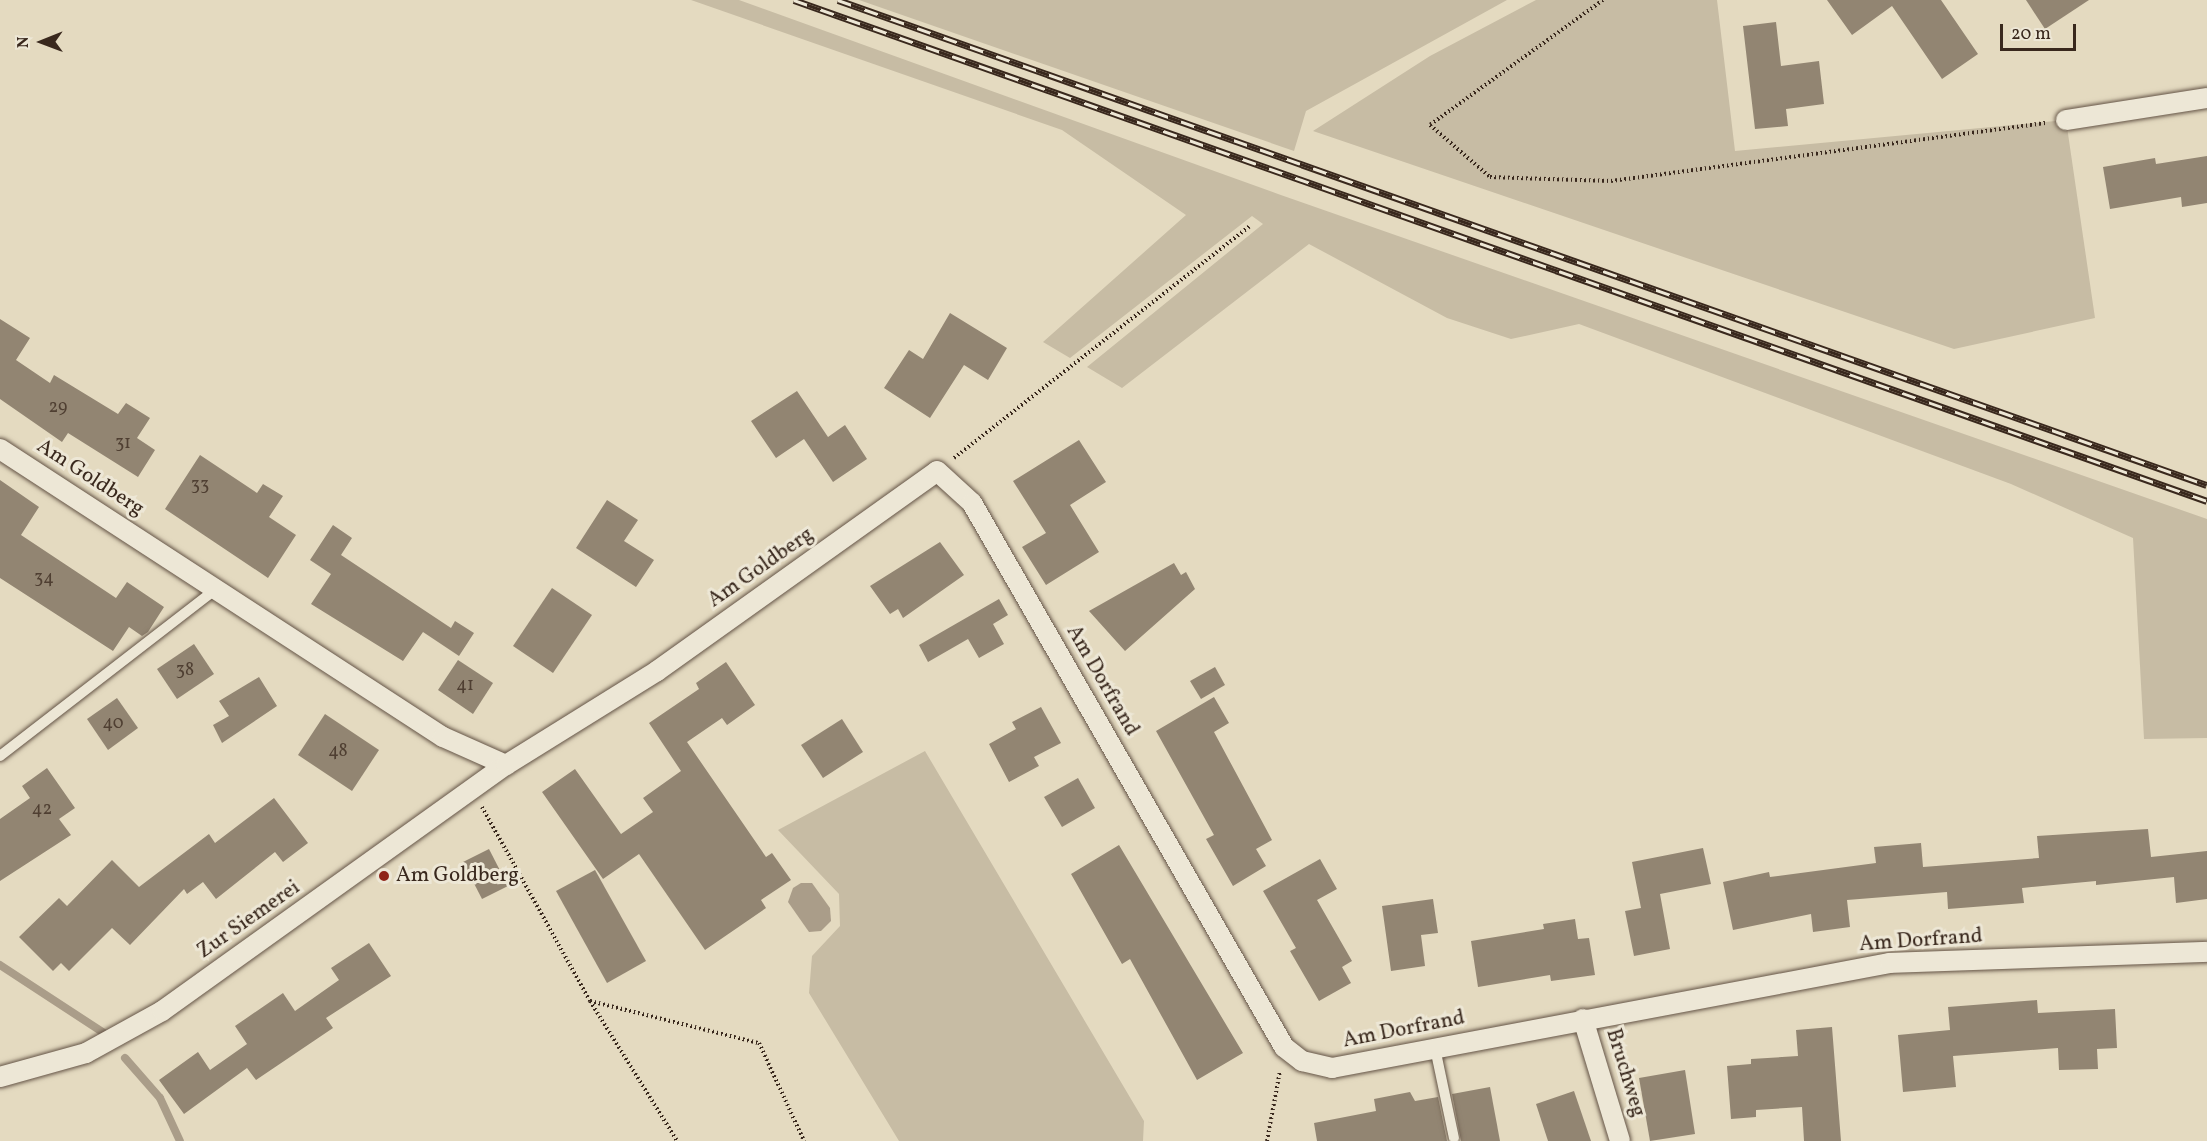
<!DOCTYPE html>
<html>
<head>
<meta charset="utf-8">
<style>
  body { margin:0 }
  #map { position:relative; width:2207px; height:1141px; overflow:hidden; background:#e4dac0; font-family:Vollkorn,serif }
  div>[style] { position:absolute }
  .green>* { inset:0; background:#c7bca4 }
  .water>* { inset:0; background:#aa9d89 }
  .stream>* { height:8px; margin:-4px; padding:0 4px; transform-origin:4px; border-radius:4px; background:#aa9d89 }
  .building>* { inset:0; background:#928572 }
  .path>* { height:4px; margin-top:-2px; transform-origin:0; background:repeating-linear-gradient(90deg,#39281d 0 1.5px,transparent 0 4.5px) }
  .roads { filter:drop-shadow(0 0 2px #645446) drop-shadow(0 0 2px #645446) }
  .service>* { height:10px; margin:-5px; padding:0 5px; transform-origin:5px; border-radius:5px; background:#ede7d6 }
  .minor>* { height:20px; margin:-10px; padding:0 10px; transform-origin:10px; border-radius:10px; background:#ede7d6 }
  .rail>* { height:7px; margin-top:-3.5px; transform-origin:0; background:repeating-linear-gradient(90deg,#ede7d6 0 14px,#39281d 0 28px); box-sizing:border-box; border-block:2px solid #39281d }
  .dots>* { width:16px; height:16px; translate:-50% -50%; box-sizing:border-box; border:3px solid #ede7d6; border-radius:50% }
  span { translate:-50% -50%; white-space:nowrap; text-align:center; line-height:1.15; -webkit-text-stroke:6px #ede7d6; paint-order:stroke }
  .number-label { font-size:18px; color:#4f3f32 }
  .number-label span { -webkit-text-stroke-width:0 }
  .street-label { font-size:21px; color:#39281d }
  .poi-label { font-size:21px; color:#39281d }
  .left { translate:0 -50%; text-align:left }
  .north { position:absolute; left:12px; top:12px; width:60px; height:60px; -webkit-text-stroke:4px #ede7d6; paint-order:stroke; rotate:269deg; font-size:16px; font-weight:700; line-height:24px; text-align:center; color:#39281d }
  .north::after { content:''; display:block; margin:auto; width:21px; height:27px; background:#39281d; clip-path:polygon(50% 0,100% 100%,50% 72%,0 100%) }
  .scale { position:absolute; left:2000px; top:24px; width:76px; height:27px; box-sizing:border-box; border:3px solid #39281d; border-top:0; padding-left:8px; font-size:18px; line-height:21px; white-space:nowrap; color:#39281d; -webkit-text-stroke:4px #ede7d6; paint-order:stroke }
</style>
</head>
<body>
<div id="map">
  <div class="green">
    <i style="clip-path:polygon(691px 0,739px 0,1278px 194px,2207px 519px,2207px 738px,2144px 739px,2133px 538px,2011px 484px,1579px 324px,1511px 339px,1447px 318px,1309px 244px,1122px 388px,1087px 367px,1263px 224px,1252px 216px,1070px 358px,1043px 342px,1186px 215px,1062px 130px)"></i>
    <i style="clip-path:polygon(859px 0,1507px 0,1306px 111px,1294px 151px)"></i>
    <i style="clip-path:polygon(1536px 0,1717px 0,1735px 151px,2066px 120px,2095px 318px,1954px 349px,1313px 131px,1430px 56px)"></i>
    <i style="clip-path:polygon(925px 751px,1144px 1121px,1143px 1141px,899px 1141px,809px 993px,812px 956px,840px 926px,839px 894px,778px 830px)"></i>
  </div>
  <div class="water">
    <i style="clip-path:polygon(801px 883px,812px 883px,830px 908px,831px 921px,821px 931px,809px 932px,788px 902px,793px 888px)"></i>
  </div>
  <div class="stream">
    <i style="left:0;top:965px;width:124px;rotate:33.2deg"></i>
    <i style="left:125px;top:1058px;width:53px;rotate:48.8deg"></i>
    <i style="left:160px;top:1098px;width:47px;rotate:65.1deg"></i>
  </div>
  <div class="building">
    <i style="clip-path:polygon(1827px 0,1941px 0,1978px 54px,1942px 79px,1892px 6px,1852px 35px)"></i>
    <i style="clip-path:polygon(2026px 0,2089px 0,2045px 29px)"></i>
    <i style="clip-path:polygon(1776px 22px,1781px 66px,1819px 61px,1824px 104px,1786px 109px,1788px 126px,1755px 129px,1743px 26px)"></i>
    <i style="clip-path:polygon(2207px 156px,2207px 203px,2182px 207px,2181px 197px,2110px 209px,2103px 167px,2155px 158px,2156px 164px)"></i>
    <i style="clip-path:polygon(950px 313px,1007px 348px,988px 380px,964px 365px,930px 418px,884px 388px,909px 350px,923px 359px)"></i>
    <i style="clip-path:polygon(0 319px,30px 338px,16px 360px,50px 383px,54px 375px,118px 414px,126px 403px,150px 418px,137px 438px,155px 450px,138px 477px,68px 433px,62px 442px,0 399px)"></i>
    <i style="clip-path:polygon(797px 391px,828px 437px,845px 425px,867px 459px,833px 482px,804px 439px,776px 458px,751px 421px)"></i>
    <i style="clip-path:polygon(1079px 440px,1106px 482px,1070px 505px,1099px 552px,1046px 585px,1022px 547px,1046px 533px,1013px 481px)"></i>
    <i style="clip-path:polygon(200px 455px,257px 493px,263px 484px,283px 496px,269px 517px,296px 535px,268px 578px,165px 509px)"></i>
    <i style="clip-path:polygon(0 480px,39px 507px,21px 535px,116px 598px,127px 582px,164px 607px,148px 632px,142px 636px,129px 627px,113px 651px,0 578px)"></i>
    <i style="clip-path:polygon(607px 500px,638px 520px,624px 541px,654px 560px,636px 587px,576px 548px)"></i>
    <i style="clip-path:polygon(333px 525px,352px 538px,341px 555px,451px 628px,455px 621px,474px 633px,459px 656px,423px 632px,403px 661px,311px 604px,331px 574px,310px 560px)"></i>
    <i style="clip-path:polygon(940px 542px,964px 575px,903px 618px,898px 609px,890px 614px,870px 586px)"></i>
    <i style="clip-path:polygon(1174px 563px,1181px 575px,1186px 572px,1195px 589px,1125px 651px,1089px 611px)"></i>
    <i style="clip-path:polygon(552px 588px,592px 615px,553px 673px,513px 646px)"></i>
    <i style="clip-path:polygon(999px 599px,1008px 615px,993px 624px,1004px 644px,979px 658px,968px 639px,928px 662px,919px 645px)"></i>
    <i style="clip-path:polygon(194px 644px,214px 674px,177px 699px,157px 669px)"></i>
    <i style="clip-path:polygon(458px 660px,493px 683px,473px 714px,438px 690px)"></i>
    <i style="clip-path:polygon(726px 662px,755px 705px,727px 725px,722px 718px,687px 742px,766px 857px,772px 853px,791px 880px,761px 900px,766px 908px,705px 950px,639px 854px,603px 879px,542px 792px,575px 769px,621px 834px,653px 812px,643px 798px,681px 771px,649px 723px,699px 689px,696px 683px)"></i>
    <i style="clip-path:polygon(1215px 667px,1225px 685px,1201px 699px,1190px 681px)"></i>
    <i style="clip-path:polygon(259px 677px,277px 706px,222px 743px,213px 725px,229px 716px,219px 701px)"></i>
    <i style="clip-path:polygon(1214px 697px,1229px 723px,1214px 732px,1272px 840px,1256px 849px,1266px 866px,1233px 886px,1206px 839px,1214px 835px,1156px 731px)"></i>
    <i style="clip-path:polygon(117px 698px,138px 728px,108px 750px,87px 719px)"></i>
    <i style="clip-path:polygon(1041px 707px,1061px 743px,1034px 757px,1039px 766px,1009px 782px,989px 744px,1016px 729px,1012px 722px)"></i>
    <i style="clip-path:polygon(325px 714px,379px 750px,352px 791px,298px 755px)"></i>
    <i style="clip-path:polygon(842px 719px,863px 752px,823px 778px,801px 745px)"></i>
    <i style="clip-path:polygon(47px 768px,75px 808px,59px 819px,71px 835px,0 881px,0 819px,30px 798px,22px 786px)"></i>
    <i style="clip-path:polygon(1078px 778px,1095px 808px,1062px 827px,1044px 797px)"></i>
    <i style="clip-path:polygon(274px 798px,308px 843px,283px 862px,275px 852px,216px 899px,203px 882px,187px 894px,184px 889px,130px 945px,112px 928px,69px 971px,61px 963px,53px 971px,19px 937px,59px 898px,67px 906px,112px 860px,139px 887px,209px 834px,215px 843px)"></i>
    <i style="clip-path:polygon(2148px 829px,2151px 857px,2207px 851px,2207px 899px,2176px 903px,2174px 877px,2096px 885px,2096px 881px,2022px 888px,2024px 903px,1948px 909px,1947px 892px,1847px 900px,1850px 927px,1813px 932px,1811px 914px,1733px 930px,1723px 882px,1769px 872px,1770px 877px,1876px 863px,1874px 847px,1921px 843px,1923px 867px,2039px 858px,2037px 836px)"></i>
    <i style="clip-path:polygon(1119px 845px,1243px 1053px,1197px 1080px,1130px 959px,1122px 964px,1071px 874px)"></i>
    <i style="clip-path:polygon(1703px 848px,1711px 884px,1660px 894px,1670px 949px,1634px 956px,1625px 911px,1641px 908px,1632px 862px)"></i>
    <i style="clip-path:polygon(489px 849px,508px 886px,482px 899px,463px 862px)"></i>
    <i style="clip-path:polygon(1320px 859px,1337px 889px,1317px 900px,1352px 961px,1342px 967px,1351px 983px,1319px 1001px,1290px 951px,1296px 948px,1263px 891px)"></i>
    <i style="clip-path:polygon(595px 870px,646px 961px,607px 983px,556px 891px)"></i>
    <i style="clip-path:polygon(1433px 899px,1438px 933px,1421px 935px,1425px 966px,1391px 971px,1382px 906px)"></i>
    <i style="clip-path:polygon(1575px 919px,1578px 939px,1589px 938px,1595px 975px,1551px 981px,1550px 975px,1478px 987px,1471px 941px,1544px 929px,1543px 924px)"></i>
    <i style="clip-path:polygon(369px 943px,391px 976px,326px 1018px,333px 1028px,256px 1080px,247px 1068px,184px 1114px,159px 1080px,198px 1052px,210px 1070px,247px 1044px,235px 1026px,283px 993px,295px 1011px,339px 980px,331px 968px)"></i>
    <i style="clip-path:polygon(2037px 1000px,2038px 1013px,2115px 1009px,2117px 1048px,2097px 1049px,2098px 1069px,2059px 1070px,2058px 1048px,1953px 1056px,1956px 1087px,1903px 1092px,1898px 1035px,1950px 1030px,1948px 1007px)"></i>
    <i style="clip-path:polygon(1832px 1027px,1841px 1141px,1804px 1141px,1802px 1107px,1756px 1110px,1756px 1117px,1731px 1119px,1727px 1066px,1751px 1064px,1751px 1059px,1798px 1056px,1796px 1030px)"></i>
    <i style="clip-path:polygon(1685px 1070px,1695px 1134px,1650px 1141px,1639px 1078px)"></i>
    <i style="clip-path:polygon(1490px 1087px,1500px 1141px,1461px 1141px,1452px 1094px)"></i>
    <i style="clip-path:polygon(1574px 1091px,1591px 1141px,1548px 1141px,1536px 1104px)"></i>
    <i style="clip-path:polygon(1410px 1092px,1415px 1101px,1438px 1097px,1447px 1141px,1317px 1141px,1314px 1123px,1376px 1111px,1374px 1099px)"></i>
  </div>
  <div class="path">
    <i style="left:1603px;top:0;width:213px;rotate:144.2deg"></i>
    <i style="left:1430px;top:125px;width:79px;rotate:40.9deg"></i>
    <i style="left:1490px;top:177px;width:121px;rotate:1.9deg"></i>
    <i style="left:1611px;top:181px;width:438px;rotate:-7.6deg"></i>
    <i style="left:954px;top:458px;width:377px;rotate:-38.1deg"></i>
    <i style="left:482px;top:807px;width:222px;rotate:60.9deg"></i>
    <i style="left:590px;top:1001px;width:165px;rotate:58.1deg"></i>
    <i style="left:590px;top:1001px;width:174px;rotate:14deg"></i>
    <i style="left:759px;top:1043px;width:108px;rotate:65.3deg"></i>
    <i style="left:1267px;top:1141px;width:71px;rotate:-79.5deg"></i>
  </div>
  <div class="roads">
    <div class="service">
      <i style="left:0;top:756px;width:273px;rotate:-37.7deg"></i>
      <i style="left:1435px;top:1048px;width:92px;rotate:78.1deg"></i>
    </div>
    <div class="minor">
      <i style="left:2066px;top:120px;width:143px;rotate:-8.9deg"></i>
      <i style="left:0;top:449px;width:528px;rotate:33.03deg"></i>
      <i style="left:443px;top:737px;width:69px;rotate:24deg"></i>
      <i style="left:1583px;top:1019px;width:127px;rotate:73.1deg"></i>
      <i style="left:0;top:1077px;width:89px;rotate:-15.6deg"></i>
      <i style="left:86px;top:1053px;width:87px;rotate:-28.9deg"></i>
      <i style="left:162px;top:1011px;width:423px;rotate:-35.6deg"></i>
      <i style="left:506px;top:765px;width:178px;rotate:-31.9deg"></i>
      <i style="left:657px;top:671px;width:344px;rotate:-35.5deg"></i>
      <i style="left:937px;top:471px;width:47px;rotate:42.4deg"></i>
      <i style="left:972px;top:503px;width:627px;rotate:60.16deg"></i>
      <i style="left:1284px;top:1047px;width:23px;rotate:38deg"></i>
      <i style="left:1302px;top:1061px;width:31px;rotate:13deg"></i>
      <i style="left:1332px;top:1068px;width:568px;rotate:-10.66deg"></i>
      <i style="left:1890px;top:963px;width:317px;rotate:-2deg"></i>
    </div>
  </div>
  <div class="rail">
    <i style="left:794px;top:0;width:1499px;rotate:19.52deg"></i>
    <i style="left:838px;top:0;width:1452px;rotate:19.51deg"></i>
  </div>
  <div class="dots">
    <i style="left:384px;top:876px;background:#8f2418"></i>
  </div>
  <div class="number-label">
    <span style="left:58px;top:408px">29</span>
    <span style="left:123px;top:444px">31</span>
    <span style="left:200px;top:486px">33</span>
    <span style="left:44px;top:579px">34</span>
    <span style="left:185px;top:671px">38</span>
    <span style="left:465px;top:686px">41</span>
    <span style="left:113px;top:724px">40</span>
    <span style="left:338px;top:752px">48</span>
    <span style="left:42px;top:810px">42</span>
  </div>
  <div class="street-label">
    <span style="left:90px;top:478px;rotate:33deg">Am Goldberg</span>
    <span style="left:761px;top:568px;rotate:-35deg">Am Goldberg</span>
    <span style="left:1102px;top:681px;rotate:60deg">Am Dorfrand</span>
    <span style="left:249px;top:920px;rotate:-35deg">Zur Siemerei</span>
    <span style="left:1921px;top:941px;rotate:-4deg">Am Dorfrand</span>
    <span style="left:1404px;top:1030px;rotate:-11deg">Am Dorfrand</span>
    <span style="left:1625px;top:1073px;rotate:73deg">Bruchweg</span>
  </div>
  <div class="poi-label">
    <span class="left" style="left:396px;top:876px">Am Goldberg</span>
  </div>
  <div class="north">N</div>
  <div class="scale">20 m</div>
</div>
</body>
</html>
